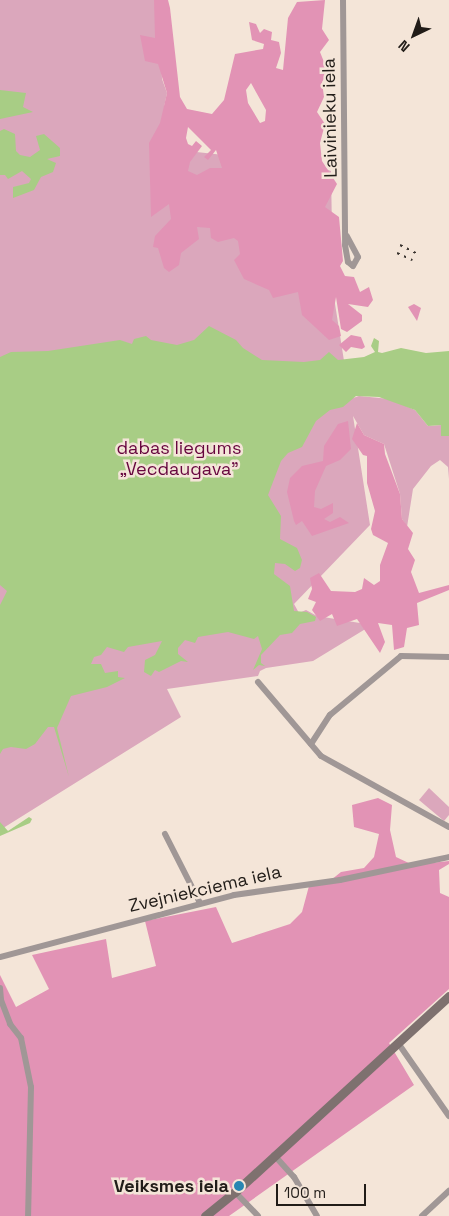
<!DOCTYPE html>
<html>
<head>
<meta charset="utf-8">
<style>
  body { margin:0 }
  #map { position:relative; width:449px; height:1216px; overflow:hidden; background:#f4e5d8; font-family:"Space Grotesk",sans-serif }
  div>[style] { position:absolute }
  .green>* { inset:0; background:#dba7bc }
  .forest>* { inset:0; background:#e293b5 }
  .water>* { inset:0; background:#a8cd85 }
  .street>* { height:6px; margin:-3px; padding:0 3px; transform-origin:3px; border-radius:3px; background:#a09796 }
  .secondary>* { height:9px; margin:-4.5px; padding:0 4.5px; transform-origin:4.5px; border-radius:4.5px; background:#7e716f }
  .rail>* { height:2px; margin-top:-1px; transform-origin:0; background:repeating-linear-gradient(90deg,#3a342f 0 2.5px,transparent 0 7.5px) }
  .dots>* { width:14px; height:14px; translate:-50% -50%; box-sizing:border-box; border:2px solid #f4e5d8; border-radius:50% }
  span { translate:-50% -50%; white-space:nowrap; text-align:center; line-height:1.15; -webkit-text-stroke:5px #f4e5d8; paint-order:stroke }
  .street-label { font-size:18px; color:#211c18 }
  .park-label { font-size:18px; color:#67063e }
  .poi-label { font-size:18px; color:#211c18; font-weight:700 }
  .right { translate:-100% -50%; text-align:right }
  .north { position:absolute; left:389px; top:10px; width:50px; height:50px; -webkit-text-stroke:4px #f4e5d8; paint-order:stroke; rotate:222deg; font-size:14px; font-weight:700; line-height:20px; text-align:center; color:#211c18 }
  .north::after { content:''; display:block; margin:auto; width:18px; height:22px; background:#211c18; clip-path:polygon(50% 0,100% 100%,50% 72%,0 100%) }
  .scale { position:absolute; left:276px; top:1184px; width:90px; height:22px; box-sizing:border-box; border:2px solid #211c18; border-top:0; padding-left:6px; font-size:15px; line-height:18px; white-space:nowrap; color:#211c18; -webkit-text-stroke:4px #f4e5d8; paint-order:stroke }
</style>
</head>
<body>
<div id="map">
  <div class="green">
    <i style="clip-path:polygon(0 0,158px 0,162px 79px,167px 93px,164px 107px,178px 150px,314px 165px,331px 171px,333px 291px,350px 399px,359px 396px,390px 399px,415px 410px,428px 426px,441px 425px,443px 436px,449px 436px,449px 479px,448px 467px,440px 460px,431px 466px,413px 489px,407px 527px,402px 519px,400px 494px,384px 444px,364px 435px,353px 416px,370px 525px,294px 604px,299px 613px,306px 610px,317px 616px,372px 625px,313px 661px,266px 668px,260px 671px,258px 676px,167px 689px,181px 717px,0 830px)"></i>
    <i style="clip-path:polygon(429px 788px,449px 807px,449px 815px,444px 821px,419px 800px)"></i>
  </div>
  <div class="forest">
    <i style="clip-path:polygon(evenodd,154px 0,168px 0,170px 8px,180px 97px,187px 109px,212px 114px,224px 100px,235px 54px,263px 49px,264px 44px,252px 40px,249px 22px,256px 24px,260px 33px,264px 29px,272px 32px,271px 40px,279px 42px,281px 53px,276px 68px,283px 70px,288px 18px,297px 2px,325px 0,322px 29px,329px 40px,320px 52px,328px 72px,322px 82px,324px 97px,317px 112px,325px 124px,320px 143px,322px 161px,337px 184px,325px 207px,339px 217px,343px 261px,340px 266px,345px 276px,354px 277px,360px 292px,369px 287px,373px 300px,368px 307px,348px 304px,362px 315px,362px 321px,347px 332px,341px 329px,336px 297px,332px 320px,339px 326px,341px 336px,329px 340px,302px 315px,298px 292px,273px 298px,269px 290px,244px 279px,234px 260px,240px 254px,238px 241px,234px 238px,218px 242px,211px 238px,210px 228px,197px 227px,199px 239px,181px 253px,179px 265px,169px 272px,164px 268px,158px 248px,153px 247px,155px 236px,171px 219px,169px 204px,151px 217px,149px 143px,160px 123px,167px 93px,158px 64px,145px 61px,140px 35px,155px 38px,154px 0,251px 83px,266px 110px,265px 121px,260px 123px,248px 103px,246px 90px,251px 83px,154px 0,188px 127px,211px 150px,204px 157px,208px 160px,216px 150px,222px 168px,210px 168px,197px 175px,188px 171px,190px 162px,202px 146px,196px 141px,192px 146px,188px 144px,186px 138px,188px 127px)"></i>
    <i style="clip-path:polygon(414px 304px,421px 308px,417px 321px,408px 307px)"></i>
    <i style="clip-path:polygon(351px 335px,361px 337px,365px 347px,362px 349px,351px 347px,346px 352px,339px 345px)"></i>
    <i style="clip-path:polygon(348px 421px,351px 449px,340px 460px,326px 466px,315px 491px,314px 507px,321px 509px,333px 503px,333px 513px,324px 519px,330px 522px,340px 517px,349px 523px,312px 536px,302px 521px,296px 525px,294px 521px,287px 492px,290px 478px,302px 466px,323px 461px,324px 446px,338px 424px)"></i>
    <i style="clip-path:polygon(357px 423px,364px 435px,384px 444px,385px 454px,400px 494px,402px 519px,413px 533px,408px 549px,415px 560px,411px 572px,419px 593px,449px 585px,449px 590px,417px 603px,419px 625px,407px 628px,404px 647px,394px 650px,392px 625px,378px 623px,385px 642px,380px 653px,357px 619px,337px 626px,332px 614px,320px 621px,312px 610px,316px 602px,308px 599px,312px 589px,310px 578px,319px 573px,331px 591px,355px 592px,362px 589px,364px 578px,374px 585px,380px 581px,380px 565px,388px 543px,373px 535px,371px 529px,375px 511px,367px 483px,367px 456px,363px 455px,352px 439px)"></i>
    <i style="clip-path:polygon(378px 798px,392px 805px,390px 830px,396px 857px,413px 865px,449px 861px,449px 864px,439px 870px,440px 893px,449px 897px,449px 989px,389px 1043px,414px 1085px,229px 1216px,0 1216px,0 975px,16px 1007px,49px 989px,32px 955px,106px 939px,112px 978px,156px 966px,145px 921px,216px 907px,232px 943px,290px 924px,302px 912px,309px 886px,326px 884px,341px 872px,364px 868px,374px 857px,379px 834px,354px 827px,352px 805px)"></i>
  </div>
  <div class="water">
    <i style="clip-path:polygon(0 90px,26px 93px,23px 107px,33px 112px,0 119px)"></i>
    <i style="clip-path:polygon(4px 129px,15px 134px,16px 151px,20px 155px,30px 157px,40px 150px,36px 136px,44px 134px,60px 148px,60px 156px,47px 159px,56px 163px,53px 172px,41px 177px,34px 190px,13px 198px,13px 187px,29px 183px,31px 179px,22px 171px,8px 179px,5px 175px,0 175px,0 131px)"></i>
    <i style="clip-path:polygon(209px 326px,236px 340px,243px 348px,262px 360px,304px 362px,320px 360px,329px 352px,338px 360px,364px 357px,375px 352px,371px 346px,374px 338px,379px 341px,378px 352px,382px 353px,401px 348px,426px 353px,449px 351px,449px 436px,441px 436px,441px 425px,428px 426px,415px 410px,379px 397px,356px 396px,343px 407px,330px 410px,316px 421px,302px 447px,288px 453px,281px 461px,268px 495px,281px 516px,280px 539px,297px 548px,302px 560px,300px 568px,295px 571px,285px 564px,275px 563px,274px 574px,290px 586px,294px 611px,307px 612px,316px 617px,315px 621px,300px 624px,292px 633px,280px 635px,261px 655px,261px 663px,265px 666px,259px 665px,253px 670px,262px 649px,258px 636px,254px 639px,228px 632px,198px 637px,195px 643px,185px 640px,178px 648px,178px 654px,188px 662px,181px 661px,159px 672px,155px 670px,151px 676px,144px 672px,145px 660px,155px 655px,162px 641px,128px 647px,124px 652px,107px 647px,101px 655px,94px 657px,91px 664px,101px 664px,105px 673px,118px 671px,118px 677px,125px 678px,107px 687px,71px 696px,57px 728px,69px 777px,54px 727px,48px 727px,35px 744px,26px 749px,11px 747px,3px 749px,0 754px,0 605px,7px 591px,0 585px,0 357px,11px 352px,48px 351px,120px 340px,132px 344px,134px 339px,146px 336px,151px 340px,177px 345px,194px 340px)"></i>
    <i style="clip-path:polygon(29px 817px,32px 819px,30px 823px,0 836px,0 822px,8px 831px)"></i>
  </div>
  <div class="street">
    <i style="left:343px;top:0;width:245px;rotate:89.5deg"></i>
    <i style="left:345px;top:245px;width:17px;rotate:80deg"></i>
    <i style="left:348px;top:262px;width:6px;rotate:39deg"></i>
    <i style="left:353px;top:266px;width:10px;rotate:-61deg"></i>
    <i style="left:358px;top:257px;width:24px;rotate:-118deg"></i>
    <i style="left:258px;top:682px;width:97px;rotate:49.6deg"></i>
    <i style="left:321px;top:756px;width:146px;rotate:29deg"></i>
    <i style="left:311px;top:744px;width:35px;rotate:-57deg"></i>
    <i style="left:330px;top:715px;width:92px;rotate:-39.7deg"></i>
    <i style="left:401px;top:656px;width:48px;rotate:1.2deg"></i>
    <i style="left:165px;top:834px;width:77px;rotate:63.1deg"></i>
    <i style="left:0;top:957px;width:242px;rotate:-14.8deg"></i>
    <i style="left:234px;top:895px;width:107px;rotate:-8.1deg"></i>
    <i style="left:340px;top:880px;width:111px;rotate:-11.9deg"></i>
    <i style="left:0;top:988px;width:12px;rotate:85deg"></i>
    <i style="left:1px;top:1000px;width:26px;rotate:69deg"></i>
    <i style="left:10px;top:1024px;width:18px;rotate:52deg"></i>
    <i style="left:21px;top:1038px;width:50px;rotate:78.5deg"></i>
    <i style="left:31px;top:1087px;width:129px;rotate:91.3deg"></i>
    <i style="left:398px;top:1043px;width:89px;rotate:55.1deg"></i>
    <i style="left:274px;top:1155px;width:30px;rotate:48deg"></i>
    <i style="left:294px;top:1177px;width:45px;rotate:59.5deg"></i>
    <i style="left:235px;top:1192px;width:33px;rotate:46deg"></i>
    <i style="left:422px;top:1216px;width:37px;rotate:-43deg"></i>
  </div>
  <div class="secondary">
    <i style="left:205px;top:1216px;width:38px;rotate:-39deg"></i>
    <i style="left:235px;top:1192px;width:290px;rotate:-42.5deg"></i>
  </div>
  <div class="rail">
    <i style="left:400px;top:245px;width:18px;rotate:27deg"></i>
    <i style="left:397px;top:253px;width:17px;rotate:25deg"></i>
  </div>
  <div class="dots">
    <i style="left:239px;top:1186px;background:#2886b2"></i>
  </div>
  <div class="street-label">
    <span style="left:330px;top:118px;rotate:-91deg">Laivinieku iela</span>
    <span style="left:205px;top:889px;rotate:-13deg">Zvejniekciema iela</span>
  </div>
  <div class="park-label">
    <span style="left:179px;top:459px">dabas liegums<br>„Vecdaugava”</span>
  </div>
  <div class="poi-label">
    <span class="right" style="left:229px;top:1186px">Veiksmes iela</span>
  </div>
  <div class="north">N</div>
  <div class="scale">100 m</div>
</div>
</body>
</html>
